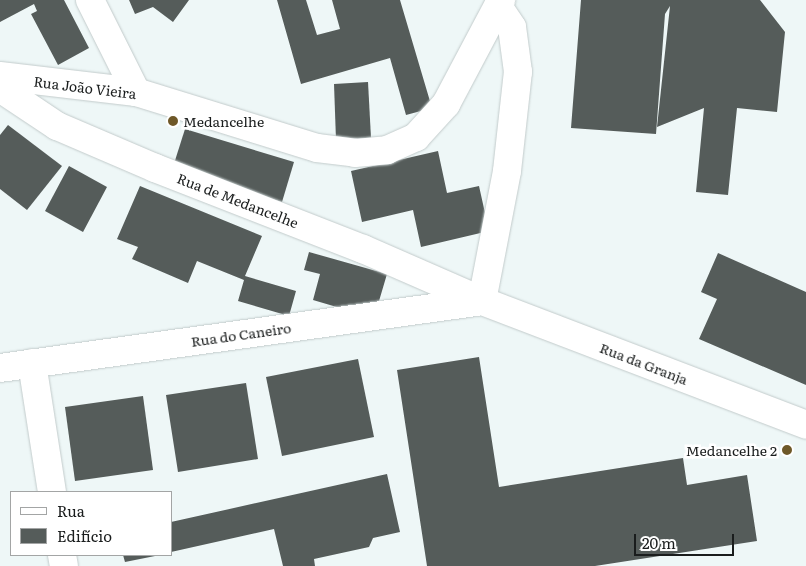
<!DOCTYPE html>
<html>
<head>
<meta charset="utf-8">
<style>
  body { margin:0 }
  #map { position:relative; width:806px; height:566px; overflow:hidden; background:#eef7f7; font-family:Literata,serif }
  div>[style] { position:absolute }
  .building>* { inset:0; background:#555c5a }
  .roads { filter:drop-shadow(0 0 1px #c2cbcb) drop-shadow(0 0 1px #c2cbcb) }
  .minor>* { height:28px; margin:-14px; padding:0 14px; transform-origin:14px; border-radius:14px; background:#fff }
  .dots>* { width:14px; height:14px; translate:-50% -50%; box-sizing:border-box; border:2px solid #fff; border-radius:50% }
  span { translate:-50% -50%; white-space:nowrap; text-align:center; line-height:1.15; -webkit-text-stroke:5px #fff; paint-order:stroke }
  .street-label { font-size:14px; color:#1a1d1d }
  .poi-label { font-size:14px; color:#1a1d1d }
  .left { translate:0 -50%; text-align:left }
  .right { translate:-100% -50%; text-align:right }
  .legend { position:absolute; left:10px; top:491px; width:162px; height:65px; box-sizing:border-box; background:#fff; border:1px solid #a3a5a5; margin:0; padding:6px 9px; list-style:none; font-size:15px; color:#1a1d1d }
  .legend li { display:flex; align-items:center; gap:10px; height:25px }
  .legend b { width:25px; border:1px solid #a3a5a5 }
  .scale { position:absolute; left:634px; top:534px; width:100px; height:22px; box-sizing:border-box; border:2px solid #1a1d1d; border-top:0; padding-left:6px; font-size:15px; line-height:18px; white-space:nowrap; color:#1a1d1d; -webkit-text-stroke:4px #fff; paint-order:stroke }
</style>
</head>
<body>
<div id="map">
  <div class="building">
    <i style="clip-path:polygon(0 0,64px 0,89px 48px,58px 65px,31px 14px,37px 11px,34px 4px,0 22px)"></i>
    <i style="clip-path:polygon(129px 0,189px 0,173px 22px,153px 7px,135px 14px)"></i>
    <i style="clip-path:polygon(277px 0,306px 0,317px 35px,340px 29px,332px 0,400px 0,432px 108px,406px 115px,390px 58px,301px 84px)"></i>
    <i style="clip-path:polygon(581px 0,760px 0,785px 32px,777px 112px,737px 108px,728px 195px,696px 192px,704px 108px,657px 127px,670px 6px,665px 14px,656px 134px,571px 128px)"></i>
    <i style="clip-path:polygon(368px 82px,371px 138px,336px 140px,334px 84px)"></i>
    <i style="clip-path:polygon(8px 125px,62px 166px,27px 210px,0 189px,0 135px)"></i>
    <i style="clip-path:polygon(185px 129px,294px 162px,282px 202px,172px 170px)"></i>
    <i style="clip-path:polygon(438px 151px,447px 193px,479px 186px,489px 231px,421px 247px,413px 210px,362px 222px,351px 171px)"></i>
    <i style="clip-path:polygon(69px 166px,107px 187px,83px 232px,45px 211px)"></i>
    <i style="clip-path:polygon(140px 186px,262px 236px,245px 276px,296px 291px,289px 316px,238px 301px,244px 280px,197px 261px,188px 283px,132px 259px,138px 247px,117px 239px)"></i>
    <i style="clip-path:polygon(309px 252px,387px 274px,374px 318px,313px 300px,320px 274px,304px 270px)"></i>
    <i style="clip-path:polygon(718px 253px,806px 292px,806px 385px,699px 339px,717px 299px,701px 292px)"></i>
    <i style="clip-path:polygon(479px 357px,499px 487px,683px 458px,687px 485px,747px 475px,757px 541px,595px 566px,427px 566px,397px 370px)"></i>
    <i style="clip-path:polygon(358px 359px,374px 437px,282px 456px,266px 377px)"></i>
    <i style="clip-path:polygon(246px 383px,258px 459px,178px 472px,166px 395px)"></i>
    <i style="clip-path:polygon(143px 396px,153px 470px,75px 481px,65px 407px)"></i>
    <i style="clip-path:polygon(387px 474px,400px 532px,373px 538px,369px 547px,314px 559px,315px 566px,283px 566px,274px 529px,171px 552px,171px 522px)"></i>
    <i style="clip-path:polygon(123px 555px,155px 555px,155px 556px,125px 562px)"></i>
  </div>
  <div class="roads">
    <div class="minor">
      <i style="left:90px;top:0;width:103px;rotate:63.4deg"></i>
      <i style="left:0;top:76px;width:137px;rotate:6.7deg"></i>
      <i style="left:136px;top:92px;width:189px;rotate:17.2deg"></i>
      <i style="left:317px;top:148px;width:38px;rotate:7deg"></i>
      <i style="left:355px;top:153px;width:32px;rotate:-5deg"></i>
      <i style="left:387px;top:150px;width:32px;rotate:-24deg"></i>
      <i style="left:416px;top:137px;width:45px;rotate:-47.7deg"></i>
      <i style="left:446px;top:104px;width:118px;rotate:-62.1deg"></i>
      <i style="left:0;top:88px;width:69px;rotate:33.7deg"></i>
      <i style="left:57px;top:126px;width:107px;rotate:23.2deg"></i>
      <i style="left:155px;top:168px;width:223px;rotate:21.3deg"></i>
      <i style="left:363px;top:249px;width:130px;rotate:23.6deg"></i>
      <i style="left:482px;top:301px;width:347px;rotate:20.9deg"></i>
      <i style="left:482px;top:301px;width:132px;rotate:-79.1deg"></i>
      <i style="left:507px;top:171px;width:100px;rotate:-83.7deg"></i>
      <i style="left:518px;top:72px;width:45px;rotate:-97.6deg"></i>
      <i style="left:512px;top:27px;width:25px;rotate:-124deg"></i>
      <i style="left:32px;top:363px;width:131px;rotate:81.2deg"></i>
      <i style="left:0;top:368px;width:487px;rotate:-7.9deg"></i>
      <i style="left:62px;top:555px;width:11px;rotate:80deg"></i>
    </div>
  </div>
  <div class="dots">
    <i style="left:173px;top:121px;background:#6e5828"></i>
    <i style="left:787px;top:450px;background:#6e5828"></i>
  </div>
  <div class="street-label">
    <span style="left:85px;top:87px;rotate:7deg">Rua João Vieira</span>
    <span style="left:238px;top:200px;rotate:21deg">Rua de Medancelhe</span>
    <span style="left:241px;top:334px;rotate:-8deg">Rua do Caneiro</span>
    <span style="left:644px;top:363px;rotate:21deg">Rua da Granja</span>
  </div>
  <div class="poi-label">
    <span class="left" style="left:183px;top:121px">Medancelhe</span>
    <span class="right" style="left:777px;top:450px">Medancelhe 2</span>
  </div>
  <ul class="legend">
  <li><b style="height:6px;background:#fff"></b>Rua</li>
  <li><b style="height:14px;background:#555c5a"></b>Edifício</li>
  </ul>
  <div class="scale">20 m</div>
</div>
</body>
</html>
